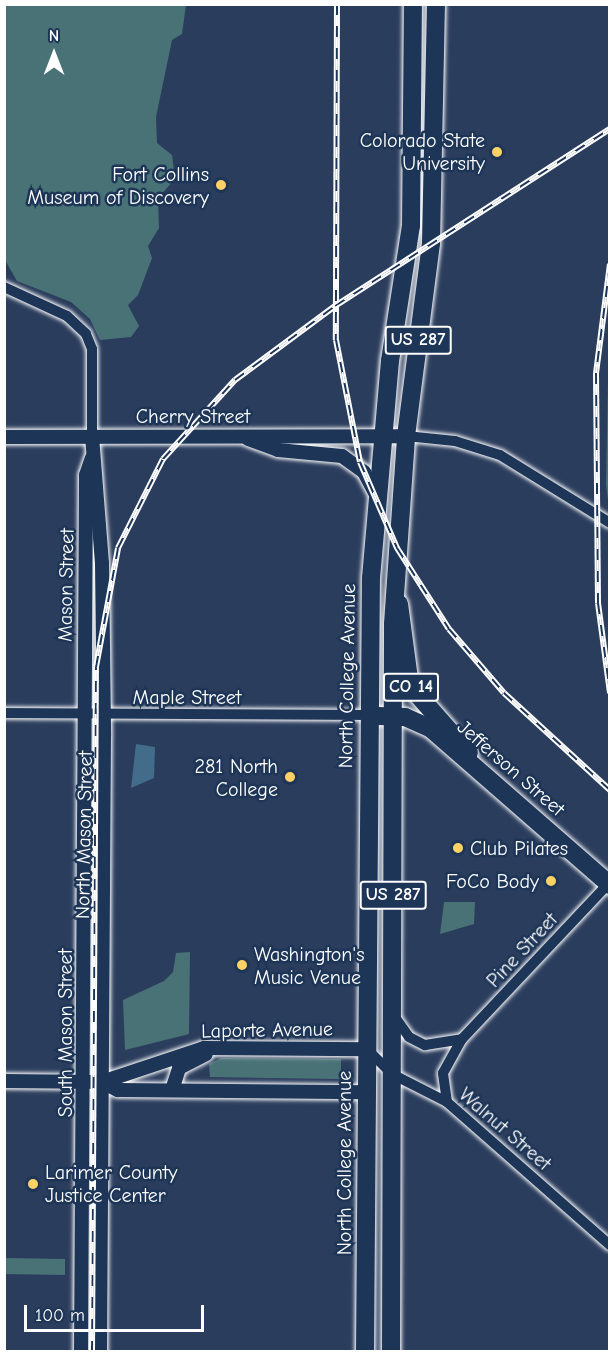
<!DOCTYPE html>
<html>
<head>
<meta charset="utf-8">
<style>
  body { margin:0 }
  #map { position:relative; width:614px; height:1356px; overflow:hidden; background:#2b3d5d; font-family:"Comic Neue",sans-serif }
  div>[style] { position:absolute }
  .green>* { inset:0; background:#497277 }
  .water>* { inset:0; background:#436c8a }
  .roads { filter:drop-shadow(0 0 2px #fff) drop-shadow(0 0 2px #fff) }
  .minor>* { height:10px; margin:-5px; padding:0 5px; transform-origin:5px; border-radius:5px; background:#1d3557 }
  .tertiary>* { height:14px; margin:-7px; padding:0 7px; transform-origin:7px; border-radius:7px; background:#1d3557 }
  .trunk>* { height:18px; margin:-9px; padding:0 9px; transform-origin:9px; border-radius:9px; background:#1d3557 }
  .rail>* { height:6px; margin-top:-3px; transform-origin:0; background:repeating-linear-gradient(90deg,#1d3557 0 11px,#fff 0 22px); box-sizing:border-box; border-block:2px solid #fff }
  .dots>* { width:16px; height:16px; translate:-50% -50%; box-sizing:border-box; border:3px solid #1d3557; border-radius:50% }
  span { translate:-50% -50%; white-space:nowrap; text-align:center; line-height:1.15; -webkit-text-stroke:5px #1d3557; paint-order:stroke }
  .shield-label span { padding:2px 4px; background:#1d3557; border:2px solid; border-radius:4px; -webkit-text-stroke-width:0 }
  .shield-label { font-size:18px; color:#fff; font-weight:700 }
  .poi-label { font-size:20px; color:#fff }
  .right { translate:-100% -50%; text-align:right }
  .left { translate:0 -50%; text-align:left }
  .street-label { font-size:20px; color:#fff }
  .frame { position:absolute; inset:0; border:6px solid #fff; pointer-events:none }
  .north { position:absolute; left:24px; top:24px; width:60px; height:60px; -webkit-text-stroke:4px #1d3557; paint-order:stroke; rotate:0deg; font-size:16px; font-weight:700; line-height:24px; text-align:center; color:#fff }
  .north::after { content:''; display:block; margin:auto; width:21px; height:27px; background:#fff; clip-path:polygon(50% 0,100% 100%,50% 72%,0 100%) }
  .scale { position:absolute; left:24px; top:1305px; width:180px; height:27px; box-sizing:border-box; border:3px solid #fff; border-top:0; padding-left:8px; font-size:18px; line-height:21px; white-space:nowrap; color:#fff; -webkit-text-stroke:4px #1d3557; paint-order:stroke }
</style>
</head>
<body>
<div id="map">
  <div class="green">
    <i style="clip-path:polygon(4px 5px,186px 5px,182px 34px,172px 40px,156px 117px,157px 143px,172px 155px,175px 179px,158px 198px,159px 228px,148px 246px,152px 258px,138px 295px,128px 305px,139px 326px,131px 337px,100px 340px,90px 319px,71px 302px,17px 281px,5px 260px)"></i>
    <i style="clip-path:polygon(609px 328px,610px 508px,609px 508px,606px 485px)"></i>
    <i style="clip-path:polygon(444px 902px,475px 902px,474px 924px,440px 934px)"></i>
    <i style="clip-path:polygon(190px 952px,189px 1034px,125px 1050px,123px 1000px,164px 981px,173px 972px,176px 953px)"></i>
    <i style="clip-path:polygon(221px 1058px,341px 1059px,341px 1079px,210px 1077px,209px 1064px)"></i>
    <i style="clip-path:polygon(5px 1258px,65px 1259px,65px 1275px,5px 1274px)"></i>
  </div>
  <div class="water">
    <i style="clip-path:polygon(136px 744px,155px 747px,154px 778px,131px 788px)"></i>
  </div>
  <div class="roads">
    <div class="minor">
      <i style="left:4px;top:287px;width:69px;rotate:24.7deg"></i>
      <i style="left:67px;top:316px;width:26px;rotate:43deg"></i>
      <i style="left:86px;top:334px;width:16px;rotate:68deg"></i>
      <i style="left:92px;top:349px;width:87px;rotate:90deg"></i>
      <i style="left:406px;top:436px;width:49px;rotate:5.8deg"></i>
      <i style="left:455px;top:441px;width:47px;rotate:17.3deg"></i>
      <i style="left:500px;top:455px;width:129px;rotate:31.7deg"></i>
      <i style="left:4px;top:713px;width:365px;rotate:0.3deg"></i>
      <i style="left:395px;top:1017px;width:24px;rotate:55deg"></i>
      <i style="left:409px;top:1037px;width:18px;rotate:27deg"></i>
      <i style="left:425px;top:1045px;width:37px;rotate:-9deg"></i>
      <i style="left:367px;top:1049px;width:35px;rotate:45deg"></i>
      <i style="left:392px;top:1074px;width:62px;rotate:27deg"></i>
      <i style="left:447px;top:1102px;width:217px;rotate:41.3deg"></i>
      <i style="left:447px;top:1102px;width:29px;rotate:-98deg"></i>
      <i style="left:443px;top:1073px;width:39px;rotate:-61deg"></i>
      <i style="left:462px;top:1039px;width:213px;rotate:-46.7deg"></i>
    </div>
    <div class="tertiary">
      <i style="left:92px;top:436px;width:127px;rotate:85.5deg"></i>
      <i style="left:102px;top:563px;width:173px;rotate:89.3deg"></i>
      <i style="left:104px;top:736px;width:616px;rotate:90.37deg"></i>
      <i style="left:4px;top:437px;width:402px;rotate:-0.1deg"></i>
      <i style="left:248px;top:439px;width:32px;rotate:20deg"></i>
      <i style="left:278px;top:450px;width:64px;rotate:5.4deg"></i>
      <i style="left:342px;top:456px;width:27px;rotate:36deg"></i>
      <i style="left:364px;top:472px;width:26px;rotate:62deg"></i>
      <i style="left:4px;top:1081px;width:98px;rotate:0.6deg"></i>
      <i style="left:102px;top:1082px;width:18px;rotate:27deg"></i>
      <i style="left:118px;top:1090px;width:248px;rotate:0.5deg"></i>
      <i style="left:102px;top:1082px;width:108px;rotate:-18.4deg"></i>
      <i style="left:204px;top:1048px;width:163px;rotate:0.4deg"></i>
      <i style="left:172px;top:1090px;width:23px;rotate:-72deg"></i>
      <i style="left:179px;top:1068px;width:30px;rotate:-27deg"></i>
      <i style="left:81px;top:1352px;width:877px;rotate:-89.67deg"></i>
      <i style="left:86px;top:475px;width:18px;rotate:-71deg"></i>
    </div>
    <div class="trunk">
      <i style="left:399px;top:604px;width:83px;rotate:82.4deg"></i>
      <i style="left:410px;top:686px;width:89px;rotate:48.6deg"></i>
      <i style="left:379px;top:716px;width:26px;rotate:2deg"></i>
      <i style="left:405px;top:717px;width:27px;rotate:24deg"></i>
      <i style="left:430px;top:728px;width:239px;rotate:41.1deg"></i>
      <i style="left:365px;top:1352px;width:774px;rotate:-89.56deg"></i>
      <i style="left:371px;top:578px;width:218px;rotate:-85deg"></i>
      <i style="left:390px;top:361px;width:137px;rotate:-81.2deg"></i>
      <i style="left:411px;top:226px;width:222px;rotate:-89.5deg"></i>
      <i style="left:391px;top:1352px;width:728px;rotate:-89.84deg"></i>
      <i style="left:393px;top:624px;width:188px;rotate:-86deg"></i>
      <i style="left:406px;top:436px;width:195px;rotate:-82.6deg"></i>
      <i style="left:431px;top:243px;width:239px;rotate:-88.8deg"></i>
    </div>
  </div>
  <div class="rail">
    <i style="left:337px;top:4px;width:336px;rotate:90.2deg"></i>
    <i style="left:336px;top:340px;width:124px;rotate:78.9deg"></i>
    <i style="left:360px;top:462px;width:94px;rotate:66.7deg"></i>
    <i style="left:397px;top:548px;width:96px;rotate:57.3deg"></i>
    <i style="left:449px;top:629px;width:84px;rotate:49.3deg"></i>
    <i style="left:504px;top:693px;width:144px;rotate:42.5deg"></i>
    <i style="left:610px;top:264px;width:110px;rotate:97.3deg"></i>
    <i style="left:596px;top:373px;width:230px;rotate:89.5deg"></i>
    <i style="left:598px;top:603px;width:91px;rotate:82.4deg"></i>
    <i style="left:92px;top:1352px;width:685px;rotate:-89.67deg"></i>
    <i style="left:96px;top:667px;width:121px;rotate:-79.5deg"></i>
    <i style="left:118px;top:548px;width:100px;rotate:-63.2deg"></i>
    <i style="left:163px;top:459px;width:107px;rotate:-47.7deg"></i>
    <i style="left:235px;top:380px;width:124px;rotate:-36.5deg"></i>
    <i style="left:335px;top:306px;width:327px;rotate:-32.8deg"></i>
  </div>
  <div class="dots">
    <i style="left:497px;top:152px;background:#ffd166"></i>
    <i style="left:221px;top:185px;background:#ffd166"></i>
    <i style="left:290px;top:777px;background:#ffd166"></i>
    <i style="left:458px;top:848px;background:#ffd166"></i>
    <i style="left:551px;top:881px;background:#ffd166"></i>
    <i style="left:242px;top:965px;background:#ffd166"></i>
    <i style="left:33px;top:1184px;background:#ffd166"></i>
  </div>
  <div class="shield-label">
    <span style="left:418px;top:340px">US 287</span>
    <span style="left:411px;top:687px">CO 14</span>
    <span style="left:393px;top:895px">US 287</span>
  </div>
  <div class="poi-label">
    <span class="right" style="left:485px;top:152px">Colorado State<br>University</span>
    <span class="right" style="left:209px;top:186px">Fort Collins<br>Museum of Discovery</span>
    <span class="right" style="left:278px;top:778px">281 North<br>College</span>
    <span class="left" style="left:470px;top:848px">Club Pilates</span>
    <span class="right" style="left:539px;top:881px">FoCo Body</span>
    <span class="left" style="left:254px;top:966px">Washington's<br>Music Venue</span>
    <span class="left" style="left:45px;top:1184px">Larimer County<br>Justice Center</span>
  </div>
  <div class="street-label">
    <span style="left:193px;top:416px">Cherry Street</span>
    <span style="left:66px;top:585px;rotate:-89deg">Mason Street</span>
    <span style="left:347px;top:676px;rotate:-89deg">North College Avenue</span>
    <span style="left:187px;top:697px">Maple Street</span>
    <span style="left:511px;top:768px;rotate:41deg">Jefferson Street</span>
    <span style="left:84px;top:835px;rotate:-89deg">North Mason Street</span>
    <span style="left:522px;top:950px;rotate:-47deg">Pine Street</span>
    <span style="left:267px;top:1030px;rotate:-1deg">Laporte Avenue</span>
    <span style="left:65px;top:1033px;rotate:-90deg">South Mason Street</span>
    <span style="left:505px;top:1129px;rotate:41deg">Walnut Street</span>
    <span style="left:344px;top:1163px;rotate:-90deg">North College Avenue</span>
  </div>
  <div class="frame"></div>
  <div class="north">N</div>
  <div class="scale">100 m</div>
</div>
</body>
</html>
